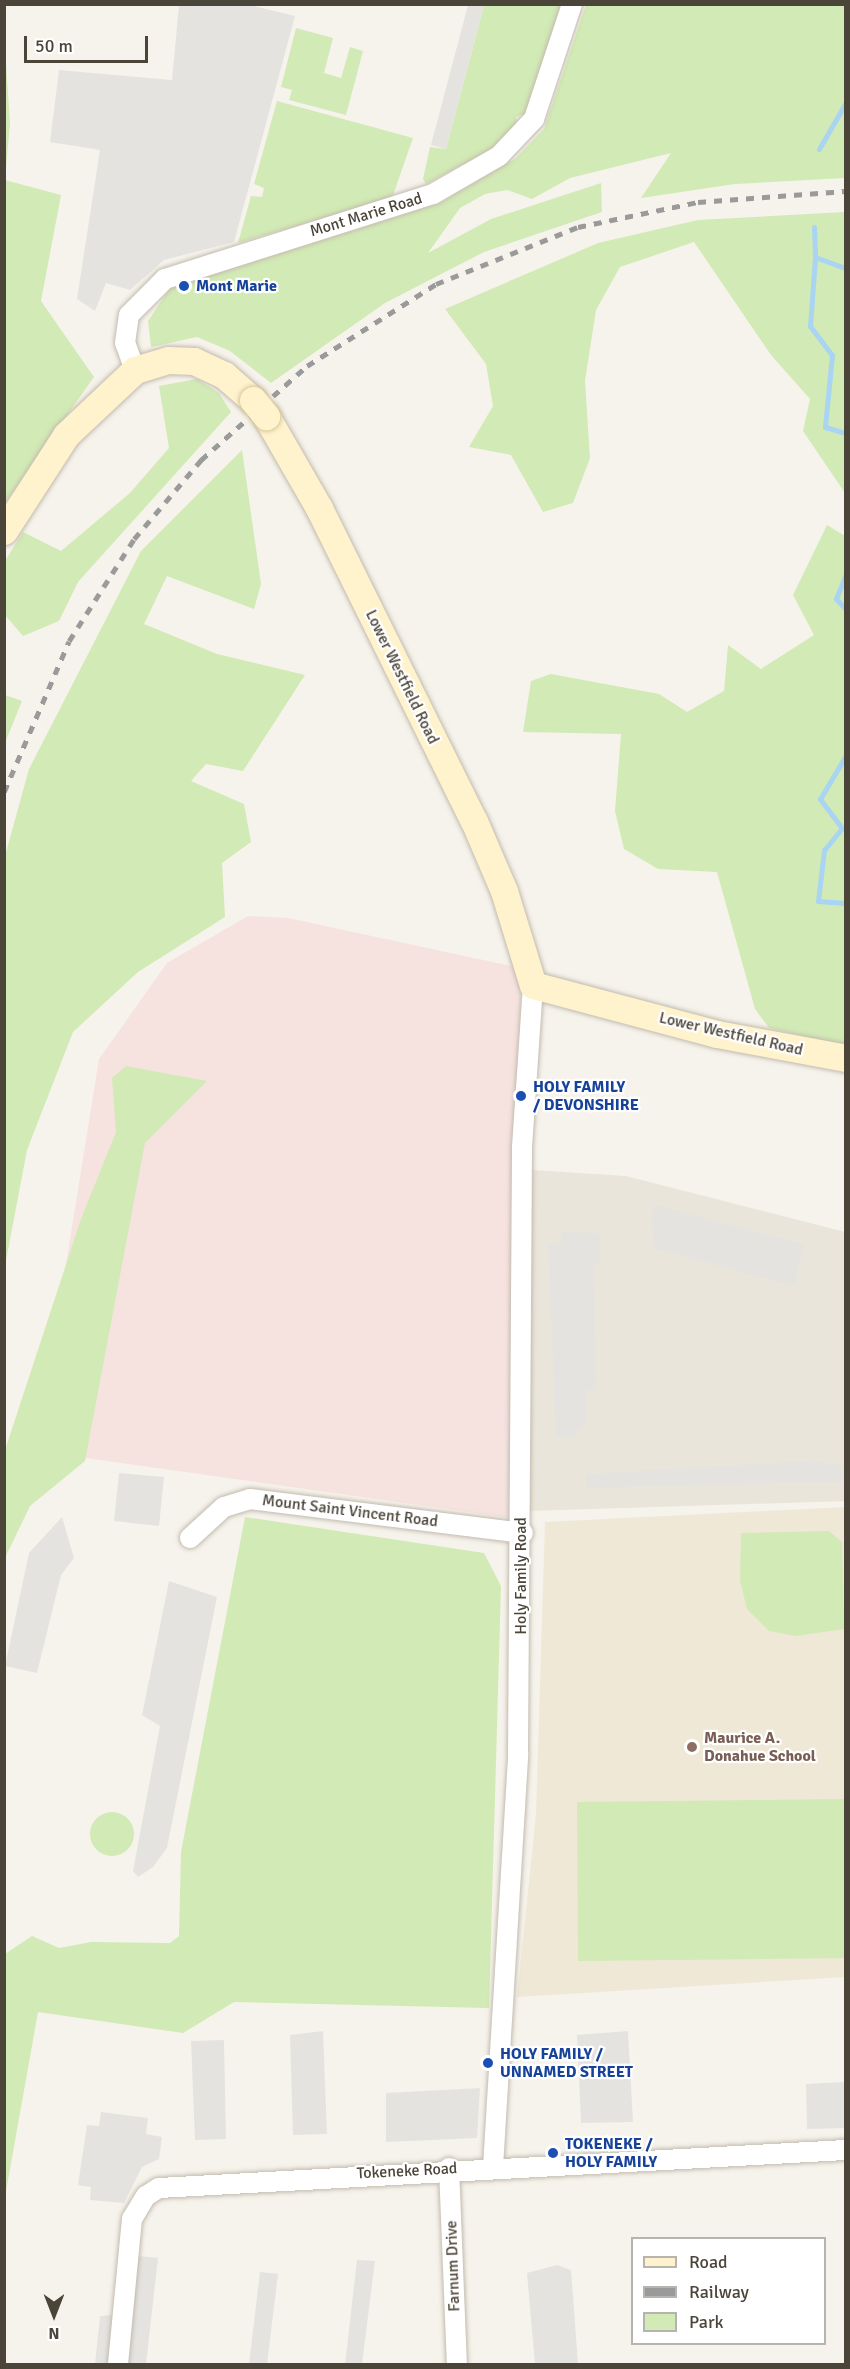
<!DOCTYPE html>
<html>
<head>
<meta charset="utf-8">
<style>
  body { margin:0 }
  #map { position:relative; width:850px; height:2369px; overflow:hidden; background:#f6f3ec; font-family:Signika,sans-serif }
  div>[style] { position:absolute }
  .residential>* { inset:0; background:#eae5da }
  .education>* { inset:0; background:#efe8d6 }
  .medical>* { inset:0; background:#f6e3e0 }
  .green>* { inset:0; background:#d2eab5 }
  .round { border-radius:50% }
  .parking>* { inset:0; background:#e5e3e0 }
  .stream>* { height:5px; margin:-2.5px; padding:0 2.5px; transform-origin:2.5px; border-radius:2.5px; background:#a9d4f2 }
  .roads { filter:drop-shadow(0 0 2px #c2bbae) drop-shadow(0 0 2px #c2bbae) }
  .street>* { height:20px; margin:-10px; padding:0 10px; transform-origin:10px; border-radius:10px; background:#fff }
  .secondary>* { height:27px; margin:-13.5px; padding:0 13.5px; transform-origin:13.5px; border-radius:13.5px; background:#fff3cd }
  .rail>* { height:4.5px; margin-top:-2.25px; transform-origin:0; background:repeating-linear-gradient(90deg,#9a9a9a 0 8px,transparent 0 16px) }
  .bridges { filter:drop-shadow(0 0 2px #d6c79b) drop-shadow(0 0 2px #d6c79b) }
  .secondary-bridge>* { height:27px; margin:-13.5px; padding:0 13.5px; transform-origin:13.5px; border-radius:13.5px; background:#fff3cd }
  .dots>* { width:16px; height:16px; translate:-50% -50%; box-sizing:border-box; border:3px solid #fff; border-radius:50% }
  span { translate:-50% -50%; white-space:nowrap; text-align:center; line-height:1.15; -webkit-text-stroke:4.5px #fff; paint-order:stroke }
  .street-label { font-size:16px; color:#4b4439 }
  .transit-label { font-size:16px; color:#164399; font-weight:700 }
  .left { translate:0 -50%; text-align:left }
  .education-label { font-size:16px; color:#785e54; font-weight:700 }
  .frame { position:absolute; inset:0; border:6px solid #4b4439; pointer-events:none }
  .legend { position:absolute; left:631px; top:2237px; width:195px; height:108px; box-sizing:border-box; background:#fff; border:2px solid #b7b4b0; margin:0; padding:8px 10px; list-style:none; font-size:18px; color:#4b4439 }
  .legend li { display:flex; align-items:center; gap:12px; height:30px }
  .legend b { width:30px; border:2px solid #b7b4b0 }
  .north { position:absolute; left:24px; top:2285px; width:60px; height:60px; -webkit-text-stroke:4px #fff; paint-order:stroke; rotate:180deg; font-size:16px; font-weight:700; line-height:24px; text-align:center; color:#4b4439 }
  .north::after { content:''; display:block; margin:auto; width:21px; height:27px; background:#4b4439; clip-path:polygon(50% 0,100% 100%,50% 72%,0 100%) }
  .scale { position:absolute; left:24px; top:36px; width:124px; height:27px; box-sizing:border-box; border:3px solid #4b4439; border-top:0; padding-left:8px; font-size:18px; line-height:21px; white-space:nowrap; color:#4b4439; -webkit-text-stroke:4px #fff; paint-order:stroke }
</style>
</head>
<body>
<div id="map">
  <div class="residential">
    <i style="clip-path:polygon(532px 1170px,626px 1176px,845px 1232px,845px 1501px,530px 1511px)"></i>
  </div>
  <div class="education">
    <i style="clip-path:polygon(845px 1507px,845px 1977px,517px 1997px,536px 1814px,545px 1522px)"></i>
  </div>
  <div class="medical">
    <i style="clip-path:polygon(248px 916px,288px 918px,521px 968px,512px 1518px,36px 1451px,99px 1059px,167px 963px)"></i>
  </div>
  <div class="green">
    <i style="clip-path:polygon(484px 5px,560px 5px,560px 15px,527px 113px,516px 117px,518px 125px,494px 148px,426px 184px,423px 179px,430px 147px,446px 149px)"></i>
    <i style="clip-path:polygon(586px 5px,845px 5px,845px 178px,735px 184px,641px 198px,671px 153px,570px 178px,532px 199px,507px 190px,485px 194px,460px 208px,428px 253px,491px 219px,601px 183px,602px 212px,484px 252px,385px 303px,271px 383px,230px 351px,197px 337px,151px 347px,148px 321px,170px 288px,440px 203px,516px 158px,544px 129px)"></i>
    <i style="clip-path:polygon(296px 28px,333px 38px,324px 73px,341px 78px,350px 47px,363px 51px,346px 115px,289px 100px,292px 90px,281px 87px)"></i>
    <i style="clip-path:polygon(4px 33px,10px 123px,5px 180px,61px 195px,41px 301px,94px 377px,5px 503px)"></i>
    <i style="clip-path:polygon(277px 101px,413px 138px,392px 198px,238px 243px,251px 196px,262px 197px,264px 188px,254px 184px)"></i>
    <i style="clip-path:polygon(845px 212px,845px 493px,803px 431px,810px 399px,771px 355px,694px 242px,620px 267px,596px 310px,585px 381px,590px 458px,573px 503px,543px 512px,511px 455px,469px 447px,493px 406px,486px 364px,445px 309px,598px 243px,698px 220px)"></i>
    <i style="clip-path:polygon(197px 379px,219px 393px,231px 412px,78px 582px,59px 621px,23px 636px,4px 614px,5px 561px,23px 532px,61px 551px,130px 493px,169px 448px,159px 386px)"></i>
    <i style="clip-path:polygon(242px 450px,261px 584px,254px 609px,167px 576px,144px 624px,217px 654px,305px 675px,243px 771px,206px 764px,191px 781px,244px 804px,251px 842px,222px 863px,225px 917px,138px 972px,73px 1032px,27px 1150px,5px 1266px,5px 856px,29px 769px,141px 551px)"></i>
    <i style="clip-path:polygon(827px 525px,845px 536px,845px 1046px,769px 1028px,755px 1009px,717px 872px,658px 869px,624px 849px,615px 811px,621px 734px,523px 732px,531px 681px,551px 674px,659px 694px,687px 712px,724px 691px,728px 645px,761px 669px,814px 635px,793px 595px)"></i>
    <i style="clip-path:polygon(5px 695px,22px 701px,5px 743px)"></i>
    <i style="clip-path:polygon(126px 1066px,207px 1081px,145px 1143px,85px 1461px,30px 1506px,5px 1558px,5px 1450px,81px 1219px,116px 1132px,112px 1078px)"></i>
    <i style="clip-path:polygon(245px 1517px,484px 1553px,501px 1586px,489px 2008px,234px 2002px,183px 2033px,38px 2012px,5px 2197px,5px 1954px,32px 1936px,59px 1948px,91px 1942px,170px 1943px,179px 1936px,181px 1852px)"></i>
    <i style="clip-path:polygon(829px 1531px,842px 1542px,844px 1629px,796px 1636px,769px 1631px,747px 1609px,740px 1581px,741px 1533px)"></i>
    <i style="clip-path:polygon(845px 1799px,845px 1958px,578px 1961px,577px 1802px)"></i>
    <i class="round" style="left:90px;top:1812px;width:44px;height:44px"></i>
  </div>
  <div class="parking">
    <i style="clip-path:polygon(179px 5px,250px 5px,295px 16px,234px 242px,164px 260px,130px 290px,106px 283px,95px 311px,77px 299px,100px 150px,50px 142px,59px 70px,172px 80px)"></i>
    <i style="clip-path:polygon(468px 5px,484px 5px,446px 149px,431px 145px)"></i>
    <i style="clip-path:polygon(655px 1205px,804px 1244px,794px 1286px,655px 1249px,651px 1218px)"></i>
    <i style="clip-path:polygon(561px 1232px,600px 1233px,600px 1262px,594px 1264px,596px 1390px,585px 1391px,585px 1423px,573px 1437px,556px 1437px,548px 1244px,561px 1243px)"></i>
    <i style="clip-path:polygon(813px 1461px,845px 1466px,845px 1481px,587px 1488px,586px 1474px)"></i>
    <i style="clip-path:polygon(119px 1473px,164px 1477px,159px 1526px,114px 1521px)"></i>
    <i style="clip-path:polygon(62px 1517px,74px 1558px,61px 1575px,37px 1673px,5px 1666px,29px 1553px)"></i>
    <i style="clip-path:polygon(169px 1581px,217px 1597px,167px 1848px,153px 1867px,138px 1877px,133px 1871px,160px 1726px,142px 1715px)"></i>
    <i style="clip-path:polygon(323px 2031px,327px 2134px,293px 2135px,290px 2035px)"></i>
    <i style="clip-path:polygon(628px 2031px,633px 2122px,581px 2123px,577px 2035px)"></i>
    <i style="clip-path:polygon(224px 2040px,226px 2139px,195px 2140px,191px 2041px)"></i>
    <i style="clip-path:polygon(845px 2082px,845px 2128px,807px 2129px,806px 2084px)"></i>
    <i style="clip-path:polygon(480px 2088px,477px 2138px,386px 2142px,386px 2093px)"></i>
    <i style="clip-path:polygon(101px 2112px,148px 2118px,146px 2134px,162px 2137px,159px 2159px,142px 2167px,124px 2203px,90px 2200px,91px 2187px,78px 2185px,87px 2125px,99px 2126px)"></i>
    <i style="clip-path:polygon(118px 2254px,158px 2258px,146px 2364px,95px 2364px,100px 2316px,113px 2315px)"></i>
    <i style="clip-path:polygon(357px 2260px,375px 2261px,362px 2364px,345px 2364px)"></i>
    <i style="clip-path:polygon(557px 2265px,571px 2270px,578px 2364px,535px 2364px,527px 2273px)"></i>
    <i style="clip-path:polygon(260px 2272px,278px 2274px,267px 2364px,249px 2364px)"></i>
  </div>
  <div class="stream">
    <i style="left:819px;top:149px;width:54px;rotate:-60.1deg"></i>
    <i style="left:814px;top:227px;width:30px;rotate:88deg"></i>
    <i style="left:815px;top:257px;width:33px;rotate:20deg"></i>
    <i style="left:815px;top:257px;width:69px;rotate:94.1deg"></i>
    <i style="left:810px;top:326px;width:36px;rotate:53deg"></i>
    <i style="left:832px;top:355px;width:72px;rotate:95.6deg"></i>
    <i style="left:825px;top:427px;width:22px;rotate:16deg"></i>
    <i style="left:846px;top:574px;width:27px;rotate:112deg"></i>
    <i style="left:836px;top:599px;width:14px;rotate:45deg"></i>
    <i style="left:846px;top:755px;width:51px;rotate:120.6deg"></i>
    <i style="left:820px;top:799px;width:36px;rotate:53deg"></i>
    <i style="left:842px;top:828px;width:28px;rotate:129deg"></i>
    <i style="left:824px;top:850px;width:51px;rotate:96.7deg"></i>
    <i style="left:818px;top:901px;width:28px;rotate:4deg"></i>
  </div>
  <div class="roads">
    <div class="street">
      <i style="left:135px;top:370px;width:29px;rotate:-110deg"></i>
      <i style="left:125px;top:343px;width:28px;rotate:-82deg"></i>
      <i style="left:129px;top:315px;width:51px;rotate:-45deg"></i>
      <i style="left:165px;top:279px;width:281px;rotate:-17.6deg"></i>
      <i style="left:433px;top:194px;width:76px;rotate:-29.9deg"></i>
      <i style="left:499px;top:156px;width:51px;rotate:-46.6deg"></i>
      <i style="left:534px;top:119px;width:121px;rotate:-71.7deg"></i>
      <i style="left:190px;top:1538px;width:46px;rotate:-42.4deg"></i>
      <i style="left:224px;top:1507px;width:27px;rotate:-17deg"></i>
      <i style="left:250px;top:1499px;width:275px;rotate:7.1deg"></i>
      <i style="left:493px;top:2167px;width:414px;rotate:-86.5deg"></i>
      <i style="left:518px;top:1754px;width:607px;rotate:-89.62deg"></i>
      <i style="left:522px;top:1147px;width:162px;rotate:-86.1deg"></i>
      <i style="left:449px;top:2168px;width:196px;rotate:87.7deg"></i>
      <i style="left:118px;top:2364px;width:146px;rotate:-84.5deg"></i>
      <i style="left:132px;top:2219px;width:27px;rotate:-59deg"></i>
      <i style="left:146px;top:2196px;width:15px;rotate:-32deg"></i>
      <i style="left:159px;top:2188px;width:688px;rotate:-3.17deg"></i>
    </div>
    <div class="secondary">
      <i style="left:266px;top:416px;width:106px;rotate:60.1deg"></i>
      <i style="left:319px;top:508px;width:349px;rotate:63.7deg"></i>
      <i style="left:474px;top:821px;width:76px;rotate:66.8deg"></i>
      <i style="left:504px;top:891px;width:98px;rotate:72.9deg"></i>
      <i style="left:533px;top:985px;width:190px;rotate:14.9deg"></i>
      <i style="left:717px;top:1034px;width:131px;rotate:10.5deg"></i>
      <i style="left:4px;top:531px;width:114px;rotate:-57.1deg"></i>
      <i style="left:66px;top:435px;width:95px;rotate:-43.3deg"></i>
      <i style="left:135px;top:370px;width:34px;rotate:-17deg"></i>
      <i style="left:168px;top:360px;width:26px;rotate:2deg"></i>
      <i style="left:194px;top:361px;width:33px;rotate:25deg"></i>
      <i style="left:224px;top:375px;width:38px;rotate:41deg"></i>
    </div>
  </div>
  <div class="rail">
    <i style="left:4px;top:792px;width:164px;rotate:-66.7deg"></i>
    <i style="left:69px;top:641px;width:121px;rotate:-57.5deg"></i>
    <i style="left:134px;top:539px;width:104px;rotate:-49.7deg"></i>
    <i style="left:201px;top:460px;width:142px;rotate:-41.6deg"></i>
    <i style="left:307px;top:366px;width:153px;rotate:-32.4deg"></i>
    <i style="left:436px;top:284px;width:153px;rotate:-21.9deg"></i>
    <i style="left:578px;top:227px;width:123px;rotate:-11.8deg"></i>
    <i style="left:698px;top:202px;width:148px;rotate:-4.3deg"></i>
  </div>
  <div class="bridges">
    <div class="secondary-bridge">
      <i style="left:253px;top:400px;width:21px;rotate:51deg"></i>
    </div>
  </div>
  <div class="dots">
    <i style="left:184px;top:286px;background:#1a4fb4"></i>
    <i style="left:521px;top:1096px;background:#1a4fb4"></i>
    <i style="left:692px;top:1747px;background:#8d6e63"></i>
    <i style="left:488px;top:2063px;background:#1a4fb4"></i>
    <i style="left:553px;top:2153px;background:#1a4fb4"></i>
  </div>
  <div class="street-label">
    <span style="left:366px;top:215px;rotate:-17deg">Mont Marie Road</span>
    <span style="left:402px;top:677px;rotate:64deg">Lower Westfield Road</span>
    <span style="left:731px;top:1034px;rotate:13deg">Lower Westfield Road</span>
    <span style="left:350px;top:1511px;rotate:7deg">Mount Saint Vincent Road</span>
    <span style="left:521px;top:1576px;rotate:-90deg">Holy Family Road</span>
    <span style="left:407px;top:2171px;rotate:-3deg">Tokeneke Road</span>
    <span style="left:453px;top:2266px;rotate:-92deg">Farnum Drive</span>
  </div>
  <div class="transit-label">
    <span class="left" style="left:196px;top:286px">Mont Marie</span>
    <span class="left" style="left:533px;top:1096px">HOLY FAMILY<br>/ DEVONSHIRE</span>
    <span class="left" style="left:500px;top:2063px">HOLY FAMILY /<br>UNNAMED STREET</span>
    <span class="left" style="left:565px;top:2153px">TOKENEKE /<br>HOLY FAMILY</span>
  </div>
  <div class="education-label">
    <span class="left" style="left:704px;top:1747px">Maurice A.<br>Donahue School</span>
  </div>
  <div class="frame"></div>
  <ul class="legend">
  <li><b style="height:8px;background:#fff3cd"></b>Road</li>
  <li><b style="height:8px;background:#9a9a9a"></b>Railway</li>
  <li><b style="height:16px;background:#d2eab5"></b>Park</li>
  </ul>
  <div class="north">N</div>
  <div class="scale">50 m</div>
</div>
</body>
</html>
